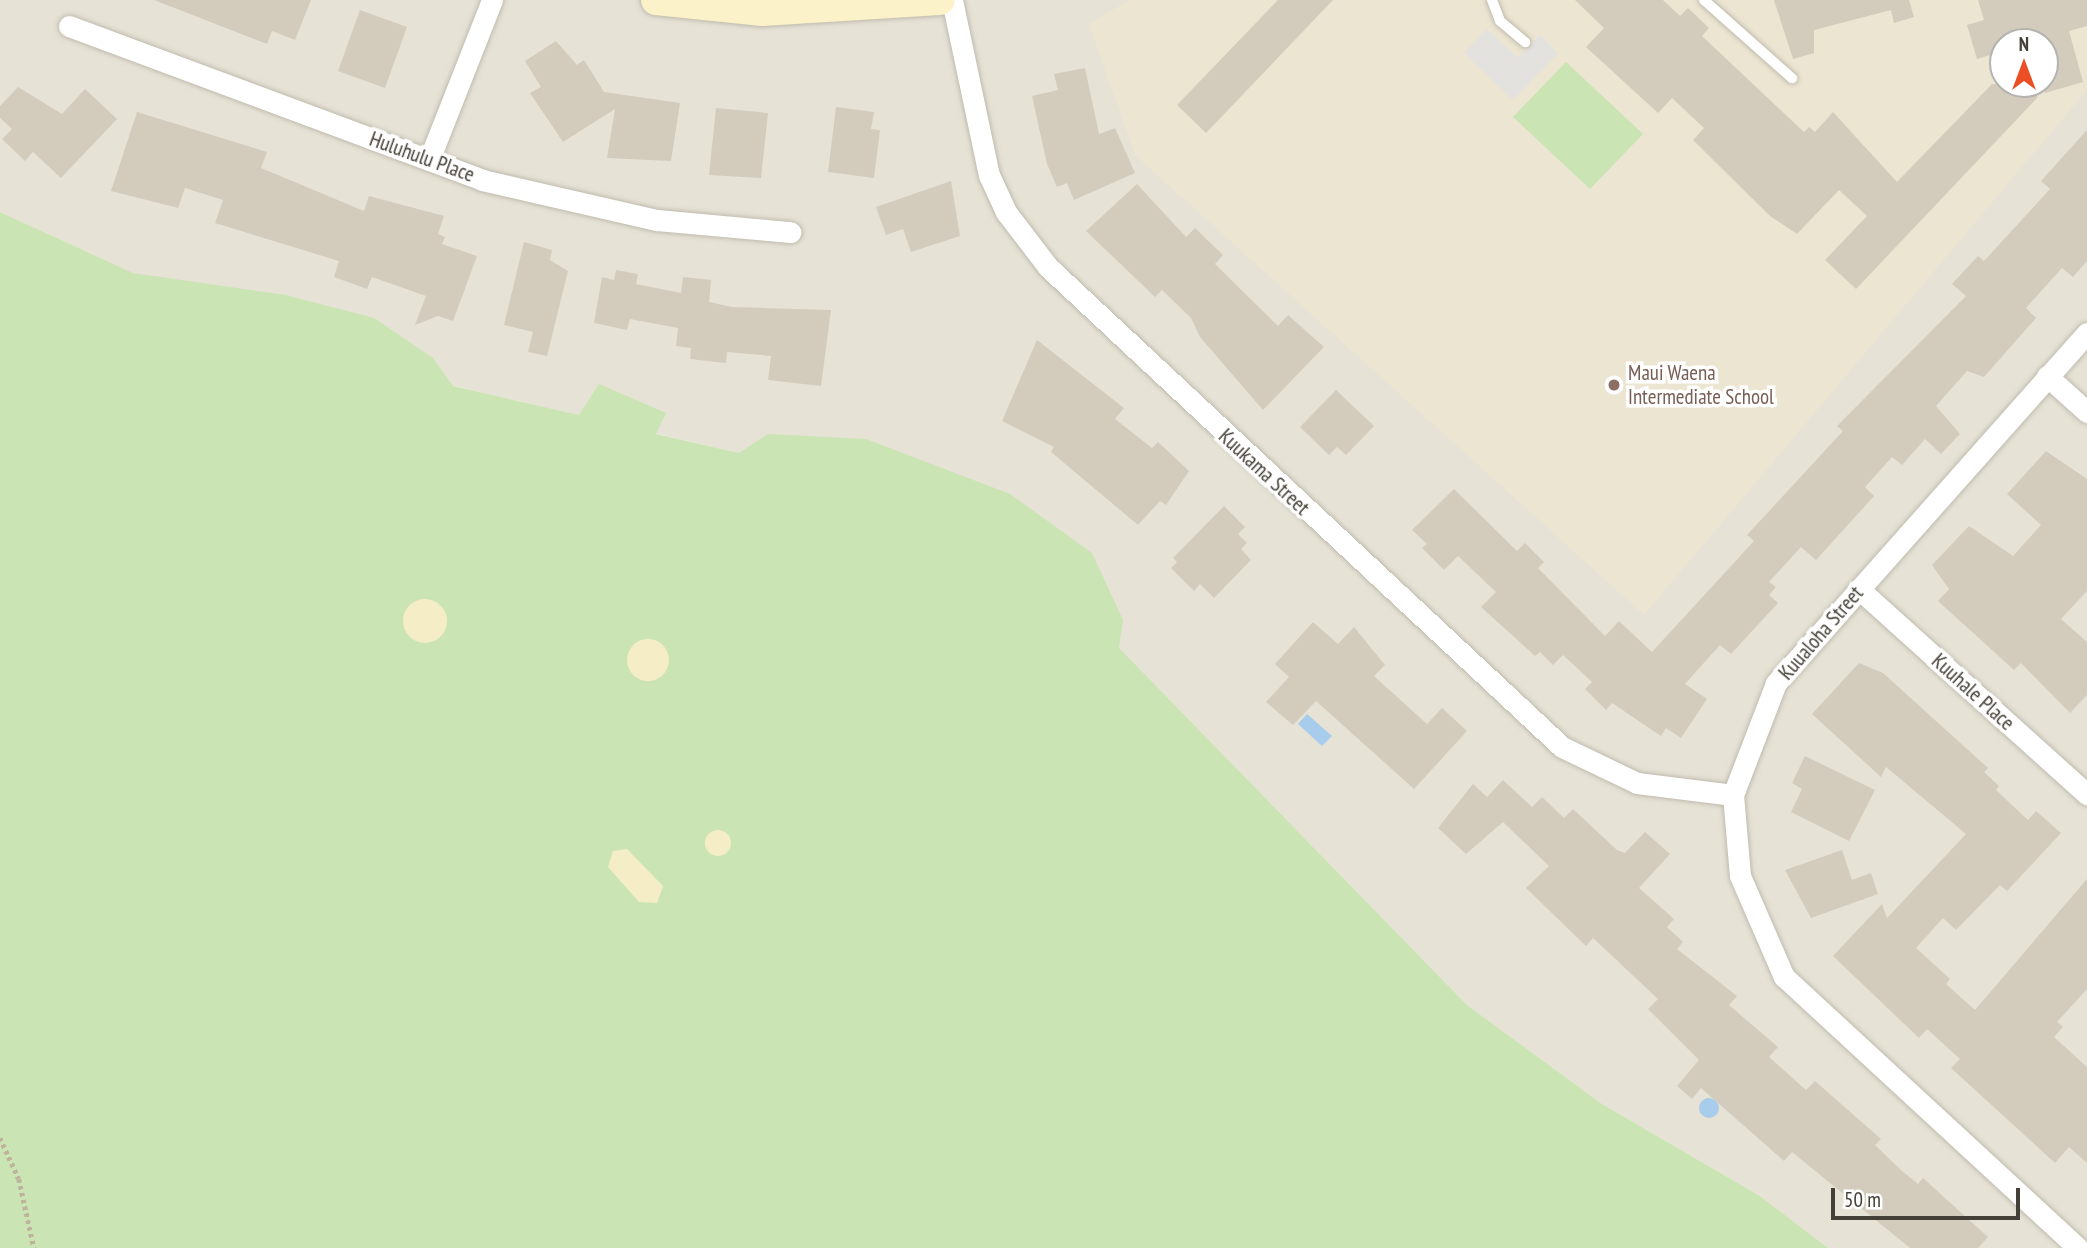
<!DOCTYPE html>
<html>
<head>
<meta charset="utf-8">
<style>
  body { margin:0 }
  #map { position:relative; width:2087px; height:1248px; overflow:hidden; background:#f3f0e7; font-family:"PT Sans Narrow",sans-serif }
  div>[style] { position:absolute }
  .residential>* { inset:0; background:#e6e2d6 }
  .education>* { inset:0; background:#ebe5d2 }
  .green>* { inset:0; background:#cbe4b3 }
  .sand>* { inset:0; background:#f5edc5 }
  .round { border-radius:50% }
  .parking>* { inset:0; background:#e4e2df }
  .water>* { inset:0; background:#a7ccec }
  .building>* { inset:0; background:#d3ccbd }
  .path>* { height:4.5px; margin-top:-2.25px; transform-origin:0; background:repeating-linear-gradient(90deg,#beb49d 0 3.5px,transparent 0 7px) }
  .roads { filter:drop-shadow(0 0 2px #c0bbad) drop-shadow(0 0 2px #c0bbad) }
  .lane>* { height:10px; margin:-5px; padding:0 5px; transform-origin:5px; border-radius:5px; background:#fff }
  .street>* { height:21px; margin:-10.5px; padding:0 10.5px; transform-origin:10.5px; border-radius:10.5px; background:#fff }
  .secondary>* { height:30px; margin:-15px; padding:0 15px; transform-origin:15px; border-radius:15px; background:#fbf2c9 }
  .dots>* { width:19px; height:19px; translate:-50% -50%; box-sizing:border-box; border:4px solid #fff; border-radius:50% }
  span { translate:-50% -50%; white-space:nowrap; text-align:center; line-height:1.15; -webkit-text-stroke:7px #fff; paint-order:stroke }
  .street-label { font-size:21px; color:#454037 }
  .education-label { font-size:21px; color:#785e54 }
  .left { translate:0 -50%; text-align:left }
  .north { position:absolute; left:1989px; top:28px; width:70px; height:70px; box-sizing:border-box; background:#fff; border:2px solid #b5b3af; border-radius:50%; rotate:0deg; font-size:19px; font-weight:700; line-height:28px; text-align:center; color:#454037 }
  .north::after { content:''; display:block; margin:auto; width:24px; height:32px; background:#ec4e25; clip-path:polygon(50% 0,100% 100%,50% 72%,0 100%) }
  .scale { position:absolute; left:1831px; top:1188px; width:189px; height:32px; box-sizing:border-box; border:4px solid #454037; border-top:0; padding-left:9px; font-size:21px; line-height:24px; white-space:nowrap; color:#454037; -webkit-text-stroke:5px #fff; paint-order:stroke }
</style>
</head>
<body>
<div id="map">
  <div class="residential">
    <i style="clip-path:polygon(evenodd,0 0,2087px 0,2087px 1248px,1828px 1248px,1760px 1196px,1602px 1104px,1467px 1005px,1088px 617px,807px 469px,395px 372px,178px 294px,0 212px,0 0,2003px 42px,2045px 42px,2045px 84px,2003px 84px,2003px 42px)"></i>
  </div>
  <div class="education">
    <i style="clip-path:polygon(evenodd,1129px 0,2087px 0,2087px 90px,1644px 615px,1135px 155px,1089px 24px,1129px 0,2003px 42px,2045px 42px,2045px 84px,2003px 84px,2003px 42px)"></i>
  </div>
  <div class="green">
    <i style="clip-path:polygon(1566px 62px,1643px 134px,1590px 189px,1513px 117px)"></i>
    <i style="clip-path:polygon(0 212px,133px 273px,286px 295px,374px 318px,433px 358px,453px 386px,579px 415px,599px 384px,666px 413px,656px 434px,739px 453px,768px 434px,866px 439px,1010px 494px,1092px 553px,1123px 620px,1119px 648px,1467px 1005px,1602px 1104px,1760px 1196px,1828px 1248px,0 1248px)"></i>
  </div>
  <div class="sand">
    <i class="round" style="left:403px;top:599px;width:44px;height:44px"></i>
    <i class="round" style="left:627px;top:639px;width:42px;height:42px"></i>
    <i class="round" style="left:705px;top:830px;width:26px;height:26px"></i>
    <i style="clip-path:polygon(627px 849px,663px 886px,657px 903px,639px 902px,608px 867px,613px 851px)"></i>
  </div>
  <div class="parking">
    <i style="clip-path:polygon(1487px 29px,1518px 58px,1540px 35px,1558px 53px,1513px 100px,1464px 53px)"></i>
  </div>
  <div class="water">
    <i style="clip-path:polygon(1307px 714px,1332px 736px,1322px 746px,1298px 724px)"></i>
    <i class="round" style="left:1699px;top:1098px;width:20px;height:20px"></i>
  </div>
  <div class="building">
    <i style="clip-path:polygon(154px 0,311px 0,295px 40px,272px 31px,267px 44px)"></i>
    <i style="clip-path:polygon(1278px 0,1333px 0,1206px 133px,1177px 105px)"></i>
    <i style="clip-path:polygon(1575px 0,1663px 0,1680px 16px,1688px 8px,1709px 28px,1702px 36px,1804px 132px,1809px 127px,1815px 132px,1833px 112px,1897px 182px,1992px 84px,2025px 84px,2038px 97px,1856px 289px,1825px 260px,1867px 216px,1839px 190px,1797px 234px,1770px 216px,1693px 140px,1704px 128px,1672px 98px,1658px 113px,1586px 47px,1604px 28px)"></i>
    <i style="clip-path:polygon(1774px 0,1909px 0,1914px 17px,1894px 23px,1891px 10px,1814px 30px,1814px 53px,1793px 59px)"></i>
    <i style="clip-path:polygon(1978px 0,2087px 0,2087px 26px,2069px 31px,2083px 82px,2045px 93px,2045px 42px,2003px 42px,2003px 51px,1977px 59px,1967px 25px,1984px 20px)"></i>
    <i style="clip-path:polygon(360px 10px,407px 27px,385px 88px,338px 71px)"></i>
    <i style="clip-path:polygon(556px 41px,577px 65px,584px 60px,604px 92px,680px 103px,671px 161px,607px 158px,615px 109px,563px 142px,530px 93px,541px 87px,525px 61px)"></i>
    <i style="clip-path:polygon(1085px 68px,1099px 134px,1115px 128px,1135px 173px,1074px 200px,1067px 183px,1057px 187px,1047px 164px,1032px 96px,1058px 90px,1054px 74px)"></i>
    <i style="clip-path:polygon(18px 87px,62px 114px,85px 89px,117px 119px,61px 178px,33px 152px,25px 161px,2px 139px,12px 129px,0 118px,0 106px)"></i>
    <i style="clip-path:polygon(836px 107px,874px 112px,871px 129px,880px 130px,874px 178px,828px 172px)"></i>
    <i style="clip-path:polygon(716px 108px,768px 113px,761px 178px,709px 175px)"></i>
    <i style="clip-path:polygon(137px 112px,267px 152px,261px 168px,364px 211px,369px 196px,444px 216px,438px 234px,445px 237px,442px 244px,477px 256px,453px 321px,438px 316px,415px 325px,426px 296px,372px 277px,367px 289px,334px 277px,339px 261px,215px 223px,223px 200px,185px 188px,178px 208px,111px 191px)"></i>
    <i style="clip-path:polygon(2087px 130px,2087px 261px,2073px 277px,2062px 268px,2026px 308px,2036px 318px,1984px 377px,1967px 371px,1936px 406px,1960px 434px,1941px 454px,1925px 439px,1902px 465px,1892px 457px,1865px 487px,1874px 496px,1816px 560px,1801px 547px,1769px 582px,1776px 587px,1769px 595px,1778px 603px,1731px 654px,1720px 645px,1685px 684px,1707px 699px,1681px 738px,1666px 728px,1661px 736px,1612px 703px,1606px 710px,1585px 689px,1592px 682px,1563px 655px,1553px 665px,1540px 652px,1535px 656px,1481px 607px,1496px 592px,1458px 556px,1444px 570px,1422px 548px,1427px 544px,1412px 530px,1454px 489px,1517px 551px,1525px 543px,1544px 562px,1538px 568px,1605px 636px,1619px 621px,1652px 652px,1754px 541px,1747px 535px,1843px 431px,1837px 426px,1966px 296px,1952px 284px,1978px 256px,1984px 261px,2050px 189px,2041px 181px)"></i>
    <i style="clip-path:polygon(951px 181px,960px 236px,911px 252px,903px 229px,886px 235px,876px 207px)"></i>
    <i style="clip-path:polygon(1137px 184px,1186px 237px,1195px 228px,1223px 255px,1215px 264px,1278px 326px,1288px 315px,1324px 347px,1263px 410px,1200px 337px,1191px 318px,1162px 290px,1155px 297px,1086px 231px)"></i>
    <i style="clip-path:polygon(524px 242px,552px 250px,550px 260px,568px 271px,547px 356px,528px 352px,533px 332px,504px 325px)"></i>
    <i style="clip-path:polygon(616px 270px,638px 274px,636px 284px,681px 293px,683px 277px,711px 280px,709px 302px,732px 307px,831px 310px,821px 386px,768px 380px,771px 356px,727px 352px,726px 363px,690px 359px,691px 348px,676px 346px,678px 328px,630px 319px,627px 330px,594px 323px,602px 277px,614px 280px)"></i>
    <i style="clip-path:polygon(1037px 340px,1124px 408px,1115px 419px,1152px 448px,1158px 442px,1189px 471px,1166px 505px,1160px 501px,1138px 525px,1051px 452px,1054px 447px,1002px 421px)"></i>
    <i style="clip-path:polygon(1336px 390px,1374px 426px,1346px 455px,1337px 447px,1329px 455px,1300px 427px)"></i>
    <i style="clip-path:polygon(2046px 451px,2087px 479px,2087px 591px,2061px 619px,2087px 642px,2087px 695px,2070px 713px,2021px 663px,2014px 670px,1938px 601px,1949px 589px,1932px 565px,1969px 526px,2013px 556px,2041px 525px,2007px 494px)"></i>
    <i style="clip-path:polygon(1224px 506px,1245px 527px,1238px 534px,1247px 543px,1241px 549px,1251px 560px,1214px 598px,1200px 584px,1194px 591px,1171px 568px,1177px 562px,1173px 558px)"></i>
    <i style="clip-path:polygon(1313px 622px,1338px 644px,1354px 627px,1385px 665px,1374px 676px,1427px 724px,1442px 708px,1467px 731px,1414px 789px,1316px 701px,1293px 725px,1266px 702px,1289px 677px,1275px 664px)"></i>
    <i style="clip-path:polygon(1859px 663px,1883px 673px,1988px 768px,1984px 772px,1999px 786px,1996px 790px,2028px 820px,2036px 811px,2061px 833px,2007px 891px,2000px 885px,1956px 930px,1943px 918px,1916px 948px,1950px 979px,1946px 984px,1975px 1010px,2087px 879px,2087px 989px,2057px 1022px,2063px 1027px,2054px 1037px,2087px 1067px,2087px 1163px,2069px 1147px,2055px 1163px,1951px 1068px,1960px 1059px,1927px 1029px,1919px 1038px,1833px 956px,1882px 904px,1887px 918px,1966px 834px,1886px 767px,1881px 777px,1812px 714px)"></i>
    <i style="clip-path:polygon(1805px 756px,1875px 790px,1849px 841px,1791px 812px,1802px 789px,1792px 783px)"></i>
    <i style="clip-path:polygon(1503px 780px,1532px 807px,1542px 797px,1564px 818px,1573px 809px,1617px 850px,1625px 853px,1645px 832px,1670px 854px,1639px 888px,1674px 919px,1667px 927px,1683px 942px,1677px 949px,1737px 996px,1729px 1005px,1778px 1047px,1769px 1057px,1806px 1090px,1815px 1081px,1881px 1139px,1875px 1145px,1902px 1171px,1918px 1184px,1923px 1178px,1988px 1237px,1978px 1248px,1910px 1248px,1792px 1152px,1784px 1161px,1701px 1088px,1692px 1099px,1677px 1086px,1699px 1060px,1648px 1009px,1658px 999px,1593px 938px,1586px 946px,1526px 888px,1549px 866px,1503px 822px,1466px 854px,1438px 828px,1473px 784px,1487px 797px)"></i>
    <i style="clip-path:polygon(1842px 850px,1852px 880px,1871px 873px,1878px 894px,1811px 918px,1785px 870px)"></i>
  </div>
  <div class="path">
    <i style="left:0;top:1138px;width:45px;rotate:65.1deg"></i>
    <i style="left:19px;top:1179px;width:71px;rotate:77.7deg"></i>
  </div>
  <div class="roads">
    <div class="lane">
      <i style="left:1492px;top:0;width:22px;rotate:69deg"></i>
      <i style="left:1500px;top:21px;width:33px;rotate:40deg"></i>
      <i style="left:1704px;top:0;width:118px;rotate:41.6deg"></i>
    </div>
    <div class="street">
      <i style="left:952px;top:0;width:179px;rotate:78.1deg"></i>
      <i style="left:989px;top:175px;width:41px;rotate:65.3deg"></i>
      <i style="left:1006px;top:212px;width:69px;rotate:52.6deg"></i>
      <i style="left:1048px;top:267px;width:703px;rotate:43.04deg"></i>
      <i style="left:1562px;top:747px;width:83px;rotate:25.6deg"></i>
      <i style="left:1637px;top:783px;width:97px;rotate:7.1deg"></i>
      <i style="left:69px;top:26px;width:441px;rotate:20.4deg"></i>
      <i style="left:482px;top:180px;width:180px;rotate:12.9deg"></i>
      <i style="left:657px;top:220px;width:134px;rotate:5.2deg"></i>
      <i style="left:429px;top:160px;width:172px;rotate:-68.5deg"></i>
      <i style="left:2047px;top:376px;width:54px;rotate:42deg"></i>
      <i style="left:1859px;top:589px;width:307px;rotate:42deg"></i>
      <i style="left:2078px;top:1248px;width:400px;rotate:-137.3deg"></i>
      <i style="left:1784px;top:977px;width:110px;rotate:-113.5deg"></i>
      <i style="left:1740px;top:876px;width:81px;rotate:-94.9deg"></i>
      <i style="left:1733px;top:795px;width:120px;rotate:-69deg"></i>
      <i style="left:1776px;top:683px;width:468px;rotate:-48.4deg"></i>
    </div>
    <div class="secondary">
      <i style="left:656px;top:0;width:107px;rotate:5.9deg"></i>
      <i style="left:762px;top:11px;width:178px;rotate:-3.5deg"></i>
    </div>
  </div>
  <div class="dots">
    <i style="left:1614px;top:385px;background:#8d6e63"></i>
  </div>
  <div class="street-label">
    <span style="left:422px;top:157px;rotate:20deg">Huluhulu Place</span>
    <span style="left:1264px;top:472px;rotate:43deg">Kuukama Street</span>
    <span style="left:1821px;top:633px;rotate:-49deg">Kuualoha Street</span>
    <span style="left:1973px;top:692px;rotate:42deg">Kuuhale Place</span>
  </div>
  <div class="education-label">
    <span class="left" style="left:1628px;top:385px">Maui Waena<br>Intermediate School</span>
  </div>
  <div class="north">N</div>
  <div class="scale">50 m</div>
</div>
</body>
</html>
